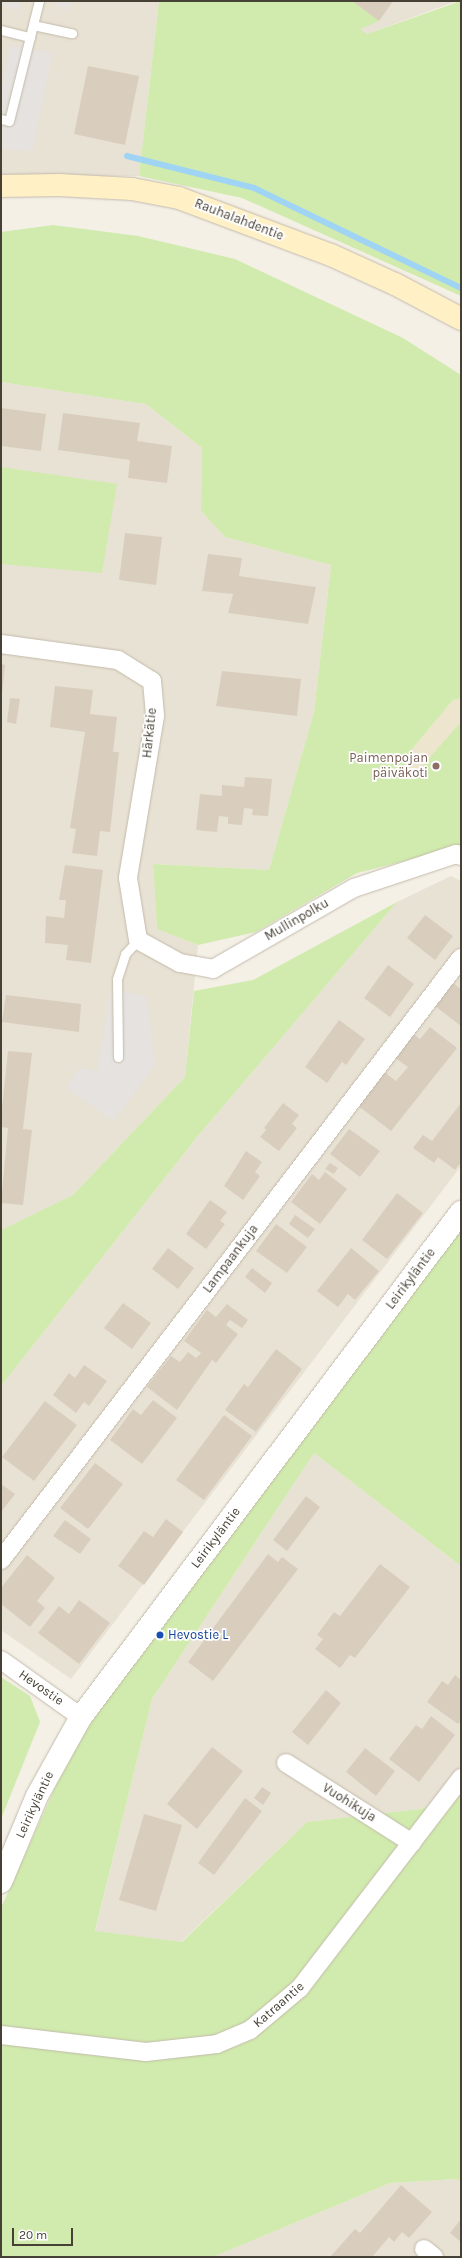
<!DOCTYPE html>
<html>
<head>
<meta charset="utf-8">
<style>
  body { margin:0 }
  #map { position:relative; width:462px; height:2258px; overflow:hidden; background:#f4f0e6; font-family:Karla,sans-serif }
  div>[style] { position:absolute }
  .residential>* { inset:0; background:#e8e2d4 }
  .education>* { inset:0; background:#eee5cf }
  .green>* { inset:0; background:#d0ebad }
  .parking>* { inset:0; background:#e5e2df }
  .stream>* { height:6px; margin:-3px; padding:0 3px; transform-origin:3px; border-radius:3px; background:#9fd4f4 }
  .building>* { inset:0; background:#d9cebe }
  .roads { filter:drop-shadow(0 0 1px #c3baab) drop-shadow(0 0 1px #c3baab) }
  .service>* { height:9px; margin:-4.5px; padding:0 4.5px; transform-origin:4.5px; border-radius:4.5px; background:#fff }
  .minor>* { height:18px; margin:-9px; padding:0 9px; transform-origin:9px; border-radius:9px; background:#fff }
  .tertiary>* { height:22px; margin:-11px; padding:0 11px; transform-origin:11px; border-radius:11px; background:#fff }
  .secondary>* { height:22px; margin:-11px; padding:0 11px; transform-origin:11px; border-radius:11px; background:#fff0c6 }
  .dots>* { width:11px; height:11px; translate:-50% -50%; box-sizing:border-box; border:2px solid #fff; border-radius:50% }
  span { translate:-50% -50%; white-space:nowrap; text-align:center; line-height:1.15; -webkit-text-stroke:3.5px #fff; paint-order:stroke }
  .street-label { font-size:13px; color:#474035 }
  .education-label { font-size:13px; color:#785e54 }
  .right { translate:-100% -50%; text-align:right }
  .transit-label { font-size:13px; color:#164399 }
  .left { translate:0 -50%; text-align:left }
  .frame { position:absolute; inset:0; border:2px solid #474035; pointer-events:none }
  .scale { position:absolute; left:12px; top:2228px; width:61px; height:18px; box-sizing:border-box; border:2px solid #474035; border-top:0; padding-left:5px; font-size:12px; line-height:14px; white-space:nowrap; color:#474035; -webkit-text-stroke:3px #fff; paint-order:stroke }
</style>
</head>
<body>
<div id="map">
  <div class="residential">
    <i style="clip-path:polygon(1px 1px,159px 1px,139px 176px,1px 176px)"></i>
    <i style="clip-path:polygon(319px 1px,457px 1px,367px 34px)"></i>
    <i style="clip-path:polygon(1px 382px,146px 404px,202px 448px,201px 511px,225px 537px,331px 565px,314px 712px,269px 870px,153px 864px,157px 929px,198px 945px,185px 1077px,73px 1195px,1px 1230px)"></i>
    <i style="clip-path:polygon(451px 876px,461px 881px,461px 1166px,71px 1679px,1px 1630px,1px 1386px,197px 1137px,397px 902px)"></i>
    <i style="clip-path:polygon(314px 1453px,461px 1566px,461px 1793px,422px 1809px,307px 1822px,181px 1942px,95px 1932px,152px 1699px)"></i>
    <i style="clip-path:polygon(458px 2179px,461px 2181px,461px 2257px,213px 2257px,390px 2183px)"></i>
  </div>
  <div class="education">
    <i style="clip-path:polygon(461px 698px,461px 832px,408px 782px,412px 749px,453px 700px)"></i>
  </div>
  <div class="green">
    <i style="clip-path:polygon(159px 1px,352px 1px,379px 21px,360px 29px,367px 34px,461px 1px,461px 296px,242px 198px,139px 176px)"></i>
    <i style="clip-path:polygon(53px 225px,138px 236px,235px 259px,403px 338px,461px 375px,461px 698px,453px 700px,412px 749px,409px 781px,461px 722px,461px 847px,357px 873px,256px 932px,198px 945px,157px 929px,153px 864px,269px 870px,314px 712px,331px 565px,225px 537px,201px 511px,202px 448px,146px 404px,1px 382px,1px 232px)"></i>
    <i style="clip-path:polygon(1px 467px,117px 484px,102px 573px,1px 564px)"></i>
    <i style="clip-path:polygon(397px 902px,197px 1137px,1px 1386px,1px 1230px,73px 1195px,185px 1077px,194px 991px,253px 980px)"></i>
    <i style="clip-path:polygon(461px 1226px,461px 1566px,314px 1453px,152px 1699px,95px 1931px,182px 1942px,307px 1822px,421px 1809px,461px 1793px,461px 2181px,457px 2179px,390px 2183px,213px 2257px,1px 2257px,1px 1908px,85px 1721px)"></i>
    <i style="clip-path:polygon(1px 1677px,30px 1696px,40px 1722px,1px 1819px)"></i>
  </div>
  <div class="parking">
    <i style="clip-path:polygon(1px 1px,20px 1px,18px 11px,1px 5px)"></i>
    <i style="clip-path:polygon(53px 1px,74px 1px,65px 12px)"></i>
    <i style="clip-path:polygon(10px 45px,53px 53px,32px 151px,1px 149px,1px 92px)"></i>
    <i style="clip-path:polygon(111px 990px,147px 996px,155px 1065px,113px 1121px,66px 1088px,79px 1068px,97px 1071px)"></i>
  </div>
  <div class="stream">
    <i style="left:127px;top:156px;width:131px;rotate:14.1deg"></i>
    <i style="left:254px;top:188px;width:230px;rotate:25.8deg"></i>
  </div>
  <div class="building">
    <i style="clip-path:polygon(352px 1px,393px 1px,379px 21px)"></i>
    <i style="clip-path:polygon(88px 66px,139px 76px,125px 145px,74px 134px)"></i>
    <i style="clip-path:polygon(1px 408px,46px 414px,41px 451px,1px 446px)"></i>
    <i style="clip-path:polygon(63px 413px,140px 423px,137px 441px,172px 446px,167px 483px,128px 478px,130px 460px,58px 450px)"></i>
    <i style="clip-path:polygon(125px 533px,162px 537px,156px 585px,119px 580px)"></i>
    <i style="clip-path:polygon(208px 554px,242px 558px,239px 576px,316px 587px,308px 624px,228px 613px,233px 594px,202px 591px)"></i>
    <i style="clip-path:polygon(1px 664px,5px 665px,2px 694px,1px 694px)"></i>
    <i style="clip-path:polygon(222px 671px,301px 679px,297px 716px,216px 706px)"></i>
    <i style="clip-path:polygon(55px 686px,93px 690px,90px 714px,117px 717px,113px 752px,119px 752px,110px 832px,100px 831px,97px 856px,72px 853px,76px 829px,70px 828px,85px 732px,50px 727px)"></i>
    <i style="clip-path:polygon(10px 698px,20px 699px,16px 724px,7px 722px)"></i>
    <i style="clip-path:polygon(245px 777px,272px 779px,268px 816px,252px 815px,253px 809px,244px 808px,242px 825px,228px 824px,228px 817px,219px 816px,217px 832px,196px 830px,200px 794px,222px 796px,222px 785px,244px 787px)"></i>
    <i style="clip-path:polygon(65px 865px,103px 870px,91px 963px,66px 960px,68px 945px,45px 943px,46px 916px,64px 918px,66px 900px,59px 900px)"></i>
    <i style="clip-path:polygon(425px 915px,453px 936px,435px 960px,407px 938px)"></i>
    <i style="clip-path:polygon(388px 965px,414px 984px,390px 1017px,364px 998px)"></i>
    <i style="clip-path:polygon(453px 983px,461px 989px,461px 1026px,435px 1006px)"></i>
    <i style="clip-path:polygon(6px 995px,81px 1004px,79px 1032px,2px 1022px)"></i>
    <i style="clip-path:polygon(339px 1020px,365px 1039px,346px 1065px,342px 1062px,327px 1083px,305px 1067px)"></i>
    <i style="clip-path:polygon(430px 1027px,457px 1048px,391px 1131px,357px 1105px,383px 1071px,396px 1081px,408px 1067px,394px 1057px,412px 1033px,420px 1039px)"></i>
    <i style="clip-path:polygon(8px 1051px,32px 1053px,23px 1129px,32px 1130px,23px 1205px,1px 1203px,8px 1128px,1px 1127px,1px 1117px)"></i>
    <i style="clip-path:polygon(283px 1103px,299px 1115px,292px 1124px,297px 1128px,279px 1151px,260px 1137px,266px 1130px,264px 1128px)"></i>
    <i style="clip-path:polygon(461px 1103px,461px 1162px,455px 1170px,438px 1157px,434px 1163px,413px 1148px,423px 1135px,432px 1141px)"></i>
    <i style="clip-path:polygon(349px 1129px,380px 1151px,360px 1177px,330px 1154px)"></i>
    <i style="clip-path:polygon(246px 1151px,262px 1162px,255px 1172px,260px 1176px,243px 1200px,224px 1186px)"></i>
    <i style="clip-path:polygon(330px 1163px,338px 1168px,334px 1174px,325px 1169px)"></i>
    <i style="clip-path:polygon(325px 1172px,347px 1189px,320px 1224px,291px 1202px,312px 1174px,319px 1180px)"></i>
    <i style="clip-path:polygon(397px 1193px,423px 1213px,387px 1259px,362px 1240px)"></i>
    <i style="clip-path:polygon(210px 1200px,227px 1212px,220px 1221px,225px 1224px,206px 1249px,186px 1234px)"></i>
    <i style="clip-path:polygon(295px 1215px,315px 1229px,308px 1238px,289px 1224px)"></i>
    <i style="clip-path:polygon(276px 1224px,307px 1247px,287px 1273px,256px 1251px)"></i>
    <i style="clip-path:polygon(168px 1248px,194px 1268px,178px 1289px,152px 1269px)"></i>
    <i style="clip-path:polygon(351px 1248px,379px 1271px,355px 1300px,348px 1294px,338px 1307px,317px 1291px)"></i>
    <i style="clip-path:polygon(252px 1268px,272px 1283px,265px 1293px,245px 1277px)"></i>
    <i style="clip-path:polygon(123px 1303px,151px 1323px,132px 1349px,104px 1328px)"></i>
    <i style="clip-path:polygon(227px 1304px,248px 1320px,242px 1328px,230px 1320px,226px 1325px,238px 1334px,216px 1363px,212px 1360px,177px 1410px,147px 1387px,171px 1356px,180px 1362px,188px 1352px,196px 1358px,201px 1353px,184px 1341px,207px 1310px,216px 1317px)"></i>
    <i style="clip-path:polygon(276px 1349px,302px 1369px,256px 1432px,225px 1410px,244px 1384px,248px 1387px)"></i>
    <i style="clip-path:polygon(84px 1365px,107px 1381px,89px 1406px,84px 1402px,76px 1413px,53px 1395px,69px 1373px,75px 1378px)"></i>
    <i style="clip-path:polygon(153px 1400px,177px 1418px,142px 1464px,110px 1440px,133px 1409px,141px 1415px)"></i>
    <i style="clip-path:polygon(45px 1401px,77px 1425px,34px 1481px,2px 1457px)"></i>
    <i style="clip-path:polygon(224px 1415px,252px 1436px,204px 1500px,176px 1480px)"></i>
    <i style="clip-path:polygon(95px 1463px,123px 1484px,88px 1529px,60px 1508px)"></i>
    <i style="clip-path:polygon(1px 1484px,15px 1494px,1px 1512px)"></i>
    <i style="clip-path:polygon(306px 1496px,320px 1507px,287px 1551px,273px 1540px)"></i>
    <i style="clip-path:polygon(166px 1519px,183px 1532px,144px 1585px,118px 1566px,144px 1531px,153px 1537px)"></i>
    <i style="clip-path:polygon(65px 1520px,91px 1539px,80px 1554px,53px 1536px)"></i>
    <i style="clip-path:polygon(268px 1554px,278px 1562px,282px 1557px,298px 1569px,213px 1681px,188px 1662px)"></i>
    <i style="clip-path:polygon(27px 1555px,55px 1578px,37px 1601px,45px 1608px,30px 1627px,1px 1604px,1px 1588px)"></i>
    <i style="clip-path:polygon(380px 1564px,410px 1587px,355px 1658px,350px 1655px,340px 1668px,315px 1649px,323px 1639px,317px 1635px,334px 1612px,340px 1616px)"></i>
    <i style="clip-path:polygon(79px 1600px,110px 1623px,79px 1664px,38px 1633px,59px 1606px,69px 1614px)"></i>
    <i style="clip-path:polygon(455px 1675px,461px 1680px,461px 1721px,458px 1724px,427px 1702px,442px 1681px,448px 1685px)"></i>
    <i style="clip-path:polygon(326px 1690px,341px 1703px,308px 1745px,292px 1732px)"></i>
    <i style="clip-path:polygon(431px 1716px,455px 1735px,419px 1782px,389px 1759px,416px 1725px,422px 1729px)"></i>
    <i style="clip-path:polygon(212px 1747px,243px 1771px,197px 1829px,167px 1804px)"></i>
    <i style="clip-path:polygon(365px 1748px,395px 1771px,376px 1796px,346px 1772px)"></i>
    <i style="clip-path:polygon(262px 1787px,271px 1793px,263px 1805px,254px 1798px)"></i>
    <i style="clip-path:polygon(245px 1798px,262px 1811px,214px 1875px,198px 1863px)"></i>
    <i style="clip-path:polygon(144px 1814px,182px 1825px,156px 1911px,119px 1900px)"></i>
    <i style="clip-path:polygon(401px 2185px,432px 2212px,409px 2238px,402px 2232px,394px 2242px,389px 2237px,372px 2257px,330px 2257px,355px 2229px,360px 2233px)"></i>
    <i style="clip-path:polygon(461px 2219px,461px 2242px,450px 2233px)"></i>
  </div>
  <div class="roads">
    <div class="service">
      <i style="left:33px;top:25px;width:40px;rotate:12deg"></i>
      <i style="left:1px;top:30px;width:30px;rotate:14deg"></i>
      <i style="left:1px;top:119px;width:8px;rotate:14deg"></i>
      <i style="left:9px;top:121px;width:124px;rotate:-76deg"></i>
      <i style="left:118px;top:1057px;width:78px;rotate:-90.7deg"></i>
      <i style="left:117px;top:979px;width:26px;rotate:-72deg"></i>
      <i style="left:125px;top:954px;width:19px;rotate:-47deg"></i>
    </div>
    <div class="minor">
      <i style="left:1px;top:644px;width:118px;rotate:7.8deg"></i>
      <i style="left:118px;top:660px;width:40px;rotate:32deg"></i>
      <i style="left:152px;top:681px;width:35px;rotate:85deg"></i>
      <i style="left:155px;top:716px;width:164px;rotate:99.5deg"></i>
      <i style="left:128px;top:878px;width:63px;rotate:80.8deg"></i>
      <i style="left:138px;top:940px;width:48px;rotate:28.7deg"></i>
      <i style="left:180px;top:963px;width:34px;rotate:10deg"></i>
      <i style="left:213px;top:969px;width:163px;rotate:-29.9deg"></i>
      <i style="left:354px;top:888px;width:108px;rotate:-18.4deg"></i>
      <i style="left:456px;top:854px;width:5px;rotate:22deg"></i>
      <i style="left:1px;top:1560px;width:758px;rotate:-52.62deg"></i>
      <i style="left:1px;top:1660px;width:98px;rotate:35.5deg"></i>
      <i style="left:286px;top:1763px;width:149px;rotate:32.4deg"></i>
      <i style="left:1px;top:2035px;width:146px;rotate:6.7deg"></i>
      <i style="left:146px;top:2052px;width:71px;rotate:-6.4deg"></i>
      <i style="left:217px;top:2044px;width:36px;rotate:-23deg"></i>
      <i style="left:250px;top:2030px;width:65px;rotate:-40deg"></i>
      <i style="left:300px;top:1988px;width:265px;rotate:-52.5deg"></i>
      <i style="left:424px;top:2249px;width:13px;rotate:39deg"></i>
    </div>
    <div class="tertiary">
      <i style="left:1px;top:1882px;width:93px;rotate:-67.3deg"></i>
      <i style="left:37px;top:1796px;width:90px;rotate:-60.9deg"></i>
      <i style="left:81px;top:1717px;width:632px;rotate:-53.04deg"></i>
    </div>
    <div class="secondary">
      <i style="left:1px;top:186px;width:58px;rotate:-1deg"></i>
      <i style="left:59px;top:185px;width:73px;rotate:3.1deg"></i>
      <i style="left:132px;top:189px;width:48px;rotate:10.8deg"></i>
      <i style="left:179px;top:198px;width:162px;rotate:20.6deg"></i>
      <i style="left:331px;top:255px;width:70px;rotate:24.4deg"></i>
      <i style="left:395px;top:284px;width:75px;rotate:27.9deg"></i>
    </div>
  </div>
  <div class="dots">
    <i style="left:436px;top:766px;background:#8d6e63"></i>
    <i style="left:160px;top:1635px;background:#1a4fb4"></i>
  </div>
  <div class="street-label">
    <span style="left:239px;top:220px;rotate:21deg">Rauhalahdentie</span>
    <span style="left:150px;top:733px;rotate:-84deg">Härkätie</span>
    <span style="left:297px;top:920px;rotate:-30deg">Mullinpolku</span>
    <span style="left:231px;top:1259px;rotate:-53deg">Lampaankuja</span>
    <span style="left:411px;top:1279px;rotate:-53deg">Leirikyläntie</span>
    <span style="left:216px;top:1538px;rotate:-53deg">Leirikyläntie</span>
    <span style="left:41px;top:1688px;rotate:35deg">Hevostie</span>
    <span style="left:349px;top:1803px;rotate:32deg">Vuohikuja</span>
    <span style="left:35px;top:1805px;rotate:-65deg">Leirikyläntie</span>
    <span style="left:279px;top:2005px;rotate:-41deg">Katraantie</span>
  </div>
  <div class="education-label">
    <span class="right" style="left:428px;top:766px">Paimenpojan<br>päiväkoti</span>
  </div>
  <div class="transit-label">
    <span class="left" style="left:168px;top:1635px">Hevostie L</span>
  </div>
  <div class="frame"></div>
  <div class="scale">20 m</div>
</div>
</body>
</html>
